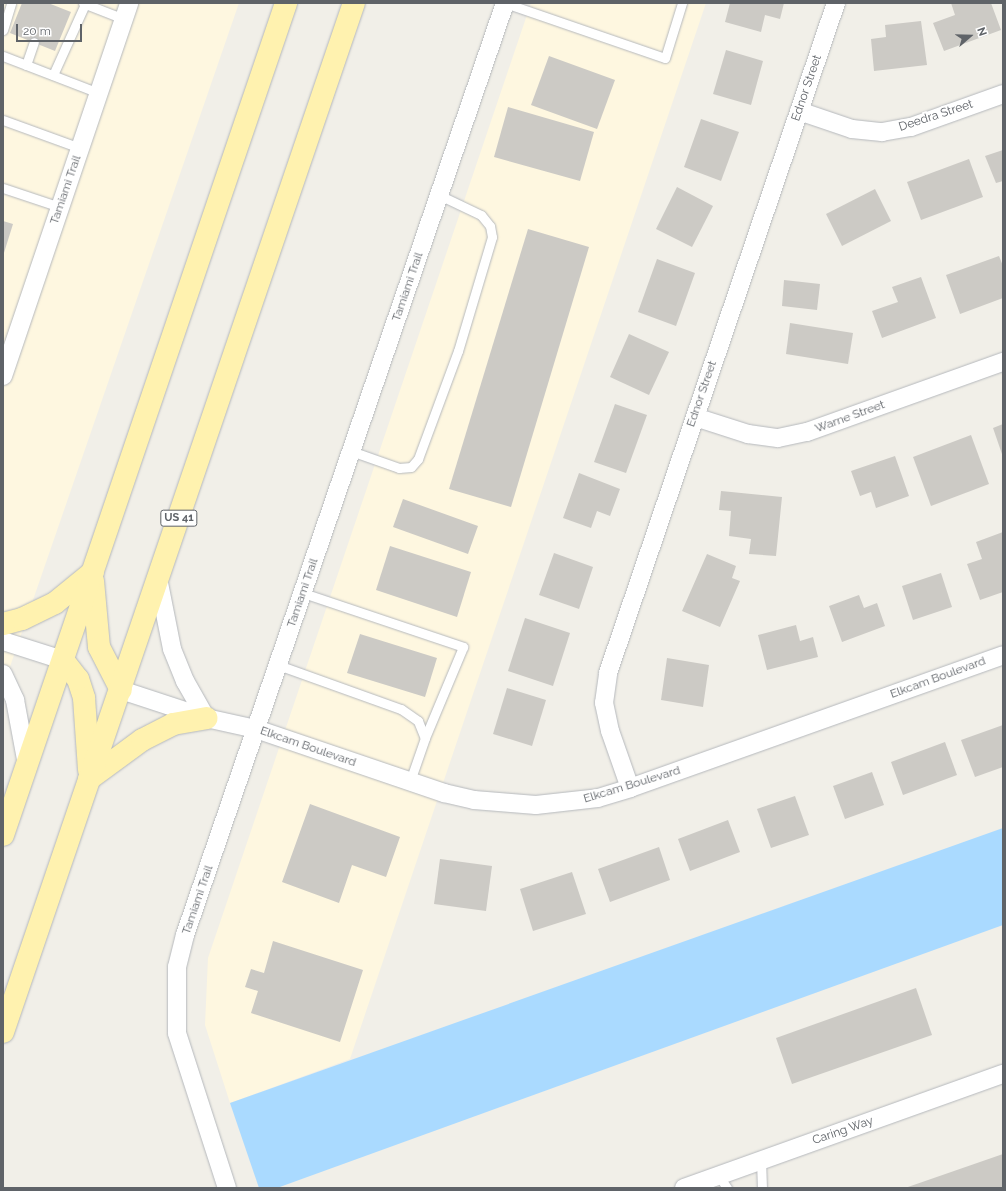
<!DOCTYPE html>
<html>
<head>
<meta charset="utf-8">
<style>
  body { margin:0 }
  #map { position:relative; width:1006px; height:1191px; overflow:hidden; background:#f1efe8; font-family:Raleway,sans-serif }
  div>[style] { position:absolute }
  .commercial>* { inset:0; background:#fef7e0 }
  .water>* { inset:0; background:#aadaff }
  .building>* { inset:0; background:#cccac5 }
  .roads { filter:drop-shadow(0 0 1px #b5b8bc) drop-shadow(0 0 1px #b5b8bc) }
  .lane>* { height:9px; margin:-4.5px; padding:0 4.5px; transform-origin:4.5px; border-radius:4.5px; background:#fff }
  .street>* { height:18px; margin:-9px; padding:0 9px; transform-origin:9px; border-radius:9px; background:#fff }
  .primary>* { height:22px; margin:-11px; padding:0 11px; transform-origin:11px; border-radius:11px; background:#fff2af }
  span { translate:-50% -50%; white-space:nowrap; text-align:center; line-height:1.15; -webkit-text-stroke:4px #fff; paint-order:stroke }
  .shield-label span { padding:1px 3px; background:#fff; border:1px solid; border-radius:3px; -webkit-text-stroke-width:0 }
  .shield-label { font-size:11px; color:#5f6368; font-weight:700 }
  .street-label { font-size:12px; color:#5f6368 }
  .frame { position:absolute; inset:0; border:4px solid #5f6368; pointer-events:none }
  .north { position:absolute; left:950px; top:16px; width:40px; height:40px; -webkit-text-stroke:3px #fff; paint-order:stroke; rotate:70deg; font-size:11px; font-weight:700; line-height:16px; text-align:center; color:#5f6368 }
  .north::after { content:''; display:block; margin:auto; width:14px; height:18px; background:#5f6368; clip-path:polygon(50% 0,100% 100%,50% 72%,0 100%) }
  .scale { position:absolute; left:16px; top:24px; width:66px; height:18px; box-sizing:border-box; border:2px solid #5f6368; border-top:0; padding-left:5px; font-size:12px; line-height:14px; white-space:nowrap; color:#5f6368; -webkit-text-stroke:3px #fff; paint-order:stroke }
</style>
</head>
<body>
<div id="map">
  <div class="commercial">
    <i style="clip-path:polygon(3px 3px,239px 3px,3px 687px)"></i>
    <i style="clip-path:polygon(531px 3px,706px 3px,350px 1059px,230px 1103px,205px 1025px,208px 958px)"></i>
  </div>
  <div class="water">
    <i style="clip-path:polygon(1003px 828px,1003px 925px,277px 1188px,259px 1188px,230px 1103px)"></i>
  </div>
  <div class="building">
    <i style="clip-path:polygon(22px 3px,48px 3px,71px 12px,55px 51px,10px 33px)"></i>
    <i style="clip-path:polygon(730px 3px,784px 3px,780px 19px,765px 15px,761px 32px,725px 22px)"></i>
    <i style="clip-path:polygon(951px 3px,991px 3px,1001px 30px,944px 51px,933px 23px,955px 15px)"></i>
    <i style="clip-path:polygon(921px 21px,927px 65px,874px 71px,871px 39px,886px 37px,885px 25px)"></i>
    <i style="clip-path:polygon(726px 50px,763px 61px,751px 105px,713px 94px)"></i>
    <i style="clip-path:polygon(549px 56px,615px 80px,597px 129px,531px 105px)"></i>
    <i style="clip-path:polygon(508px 107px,594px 132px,580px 181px,494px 157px)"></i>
    <i style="clip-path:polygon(701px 119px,739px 132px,721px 181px,684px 167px)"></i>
    <i style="clip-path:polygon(1003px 150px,1003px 181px,996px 183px,985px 156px)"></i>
    <i style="clip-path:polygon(969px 159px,983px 197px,921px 220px,907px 182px)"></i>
    <i style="clip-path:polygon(677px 187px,713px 206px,692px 247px,656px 229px)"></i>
    <i style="clip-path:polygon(875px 189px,891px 221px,842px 246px,826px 214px)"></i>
    <i style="clip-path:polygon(3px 221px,13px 224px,3px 256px)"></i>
    <i style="clip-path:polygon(528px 229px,589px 247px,511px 507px,449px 489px)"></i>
    <i style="clip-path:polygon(999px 256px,1003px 266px,1003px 298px,960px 314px,946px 275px)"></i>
    <i style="clip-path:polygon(657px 259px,695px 273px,676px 326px,638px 312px)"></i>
    <i style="clip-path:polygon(921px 277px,936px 318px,882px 338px,872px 311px,898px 302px,892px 287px)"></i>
    <i style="clip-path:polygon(784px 280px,820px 284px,817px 310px,782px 306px)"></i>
    <i style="clip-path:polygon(790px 323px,853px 333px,848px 364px,786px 354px)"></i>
    <i style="clip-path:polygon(629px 334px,669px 352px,649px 395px,610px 377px)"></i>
    <i style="clip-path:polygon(615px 404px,647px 415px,626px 473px,594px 462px)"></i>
    <i style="clip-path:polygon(1003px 424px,1003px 457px,993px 428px)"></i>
    <i style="clip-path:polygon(971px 435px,989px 484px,931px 506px,913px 457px)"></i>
    <i style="clip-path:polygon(895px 456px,909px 496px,876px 508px,871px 492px,860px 496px,851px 471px)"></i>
    <i style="clip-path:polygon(579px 473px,620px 489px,610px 516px,597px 511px,591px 528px,563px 518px)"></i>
    <i style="clip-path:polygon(721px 491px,782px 497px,776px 556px,749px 554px,751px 539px,729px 536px,731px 511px,719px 510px)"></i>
    <i style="clip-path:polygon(403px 499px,478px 526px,468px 554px,393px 527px)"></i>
    <i style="clip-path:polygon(1003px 532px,1003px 592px,980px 600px,967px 564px,982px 559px,976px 542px)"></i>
    <i style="clip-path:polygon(390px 546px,471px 572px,457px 617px,376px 590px)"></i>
    <i style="clip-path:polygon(554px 553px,593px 567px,579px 609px,539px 595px)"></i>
    <i style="clip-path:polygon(707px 554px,736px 566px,732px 578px,740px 581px,720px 627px,682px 611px)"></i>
    <i style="clip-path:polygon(941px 573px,952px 607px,913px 620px,902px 586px)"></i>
    <i style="clip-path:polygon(859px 595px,864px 608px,877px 603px,885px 626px,842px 642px,829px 606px)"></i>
    <i style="clip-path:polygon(525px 618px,570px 633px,553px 686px,508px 671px)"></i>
    <i style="clip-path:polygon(796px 625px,800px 641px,813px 637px,818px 657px,767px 670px,758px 635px)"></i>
    <i style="clip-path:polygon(360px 634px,437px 658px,425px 697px,347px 673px)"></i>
    <i style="clip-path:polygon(667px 658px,709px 665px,703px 707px,661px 700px)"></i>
    <i style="clip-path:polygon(507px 688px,546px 700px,532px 746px,493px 734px)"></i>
    <i style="clip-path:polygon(1003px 725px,1003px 767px,975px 777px,961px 740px)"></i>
    <i style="clip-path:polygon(945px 742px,957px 775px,903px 795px,891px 762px)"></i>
    <i style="clip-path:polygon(872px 772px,884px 805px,845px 819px,833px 786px)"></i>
    <i style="clip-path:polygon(795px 796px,809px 835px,771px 848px,757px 809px)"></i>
    <i style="clip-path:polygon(310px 804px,400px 837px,386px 877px,352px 865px,339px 903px,282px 882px)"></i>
    <i style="clip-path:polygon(728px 820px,740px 852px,690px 871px,678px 839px)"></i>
    <i style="clip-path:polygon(659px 847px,670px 880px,610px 902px,598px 869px)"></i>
    <i style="clip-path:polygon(440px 859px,492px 866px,486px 911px,434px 904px)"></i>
    <i style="clip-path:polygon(572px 872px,586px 914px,533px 931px,520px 889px)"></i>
    <i style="clip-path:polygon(273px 941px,363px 970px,340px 1042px,251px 1013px,258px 991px,245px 987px,251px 969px,264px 973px)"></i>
    <i style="clip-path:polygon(916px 988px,932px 1035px,792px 1084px,776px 1038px)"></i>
    <i style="clip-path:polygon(1003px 1154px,1003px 1188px,905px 1188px)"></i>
  </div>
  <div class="roads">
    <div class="lane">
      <i style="left:83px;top:3px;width:44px;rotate:21.3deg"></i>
      <i style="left:505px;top:3px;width:169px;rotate:19deg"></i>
      <i style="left:665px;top:58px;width:58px;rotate:-72.8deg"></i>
      <i style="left:3px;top:30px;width:28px;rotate:-73deg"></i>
      <i style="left:3px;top:56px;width:103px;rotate:21.1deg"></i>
      <i style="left:26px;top:65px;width:24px;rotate:-71deg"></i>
      <i style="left:53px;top:75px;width:78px;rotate:-65.7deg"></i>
      <i style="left:3px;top:120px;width:82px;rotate:20deg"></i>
      <i style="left:3px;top:188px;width:60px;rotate:18.4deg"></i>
      <i style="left:351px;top:451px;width:51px;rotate:19.5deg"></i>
      <i style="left:399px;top:468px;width:12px;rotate:-5deg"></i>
      <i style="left:411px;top:467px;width:11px;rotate:-49deg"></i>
      <i style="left:418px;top:459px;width:115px;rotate:-69.7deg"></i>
      <i style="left:458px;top:351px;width:119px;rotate:-73.4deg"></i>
      <i style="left:492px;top:237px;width:11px;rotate:-100deg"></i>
      <i style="left:490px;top:226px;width:14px;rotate:-129deg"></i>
      <i style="left:481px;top:215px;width:47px;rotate:-154.5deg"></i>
      <i style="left:303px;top:593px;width:169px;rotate:18.6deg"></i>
      <i style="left:463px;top:647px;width:99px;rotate:112.7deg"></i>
      <i style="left:278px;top:665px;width:131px;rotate:19.7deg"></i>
      <i style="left:401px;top:709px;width:21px;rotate:35deg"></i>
      <i style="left:418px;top:721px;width:18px;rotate:68deg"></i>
      <i style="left:425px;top:738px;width:46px;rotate:109.2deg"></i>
      <i style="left:761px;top:1160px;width:28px;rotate:88deg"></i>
      <i style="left:718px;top:1175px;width:16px;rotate:55deg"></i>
    </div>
    <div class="street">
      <i style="left:799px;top:111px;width:56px;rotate:18.8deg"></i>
      <i style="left:852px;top:129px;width:30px;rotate:6deg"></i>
      <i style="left:882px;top:132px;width:29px;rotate:-10deg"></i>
      <i style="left:911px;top:127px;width:98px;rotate:-19.7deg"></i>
      <i style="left:3px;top:376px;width:394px;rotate:-71.3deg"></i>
      <i style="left:695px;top:417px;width:56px;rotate:17.8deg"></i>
      <i style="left:748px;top:434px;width:30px;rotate:8deg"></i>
      <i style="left:778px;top:438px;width:30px;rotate:-12deg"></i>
      <i style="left:807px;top:432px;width:208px;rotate:-19.7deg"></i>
      <i style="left:158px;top:578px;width:72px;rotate:78.8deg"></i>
      <i style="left:172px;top:649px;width:35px;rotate:68deg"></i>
      <i style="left:185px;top:681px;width:43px;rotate:60.4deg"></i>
      <i style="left:3px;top:641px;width:63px;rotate:17.6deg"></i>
      <i style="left:3px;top:674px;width:29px;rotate:65deg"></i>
      <i style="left:15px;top:700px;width:66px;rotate:79.5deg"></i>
      <i style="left:121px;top:690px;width:89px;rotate:18.2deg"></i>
      <i style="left:206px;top:718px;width:51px;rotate:12.4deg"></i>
      <i style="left:256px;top:729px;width:199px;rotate:18.8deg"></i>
      <i style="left:444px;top:793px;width:31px;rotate:13deg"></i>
      <i style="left:474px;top:800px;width:62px;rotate:4.6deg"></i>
      <i style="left:536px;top:805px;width:62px;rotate:-6.4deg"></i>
      <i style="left:598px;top:798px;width:34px;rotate:-17deg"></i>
      <i style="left:630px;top:788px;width:396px;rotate:-19.6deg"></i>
      <i style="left:630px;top:788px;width:60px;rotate:-109.3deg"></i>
      <i style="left:610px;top:731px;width:29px;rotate:-102deg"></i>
      <i style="left:604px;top:703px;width:30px;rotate:-82deg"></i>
      <i style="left:608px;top:673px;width:708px;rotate:-71.21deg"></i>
      <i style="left:227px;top:1188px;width:163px;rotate:-107.9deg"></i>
      <i style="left:177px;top:1033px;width:66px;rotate:-90deg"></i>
      <i style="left:177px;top:967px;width:33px;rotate:-76deg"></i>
      <i style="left:185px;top:935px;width:985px;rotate:-71.05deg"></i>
      <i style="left:684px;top:1188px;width:339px;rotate:-19.7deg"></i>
    </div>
    <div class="primary">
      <i style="left:93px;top:581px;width:66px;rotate:84.8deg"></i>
      <i style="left:99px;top:647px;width:48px;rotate:62.9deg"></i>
      <i style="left:3px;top:624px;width:20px;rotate:-15deg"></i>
      <i style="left:22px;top:619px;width:37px;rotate:-26deg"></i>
      <i style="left:55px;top:603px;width:49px;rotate:-39.2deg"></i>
      <i style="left:63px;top:660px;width:24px;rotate:52deg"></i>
      <i style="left:78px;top:679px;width:20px;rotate:72deg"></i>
      <i style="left:84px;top:698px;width:72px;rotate:86deg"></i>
      <i style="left:89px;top:779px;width:66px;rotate:-36.3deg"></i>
      <i style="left:142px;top:740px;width:35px;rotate:-27deg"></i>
      <i style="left:173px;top:724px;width:34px;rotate:-10deg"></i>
      <i style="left:3px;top:835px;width:879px;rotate:-71.21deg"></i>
      <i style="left:3px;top:1032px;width:1087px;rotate:-71.17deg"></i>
    </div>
  </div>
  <div class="shield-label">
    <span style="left:179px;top:518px">US 41</span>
  </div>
  <div class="street-label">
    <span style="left:807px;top:88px;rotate:-71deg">Ednor Street</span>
    <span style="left:936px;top:116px;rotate:-18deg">Deedra Street</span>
    <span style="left:66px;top:190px;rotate:-71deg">Tamiami Trail</span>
    <span style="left:408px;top:287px;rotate:-71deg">Tamiami Trail</span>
    <span style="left:702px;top:394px;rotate:-71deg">Ednor Street</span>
    <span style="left:850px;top:417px;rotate:-20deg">Warne Street</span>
    <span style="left:303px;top:593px;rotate:-71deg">Tamiami Trail</span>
    <span style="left:938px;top:678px;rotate:-20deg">Elkcam Boulevard</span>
    <span style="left:308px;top:747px;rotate:19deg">Elkcam Boulevard</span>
    <span style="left:632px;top:785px;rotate:-17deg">Elkcam Boulevard</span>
    <span style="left:198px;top:900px;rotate:-71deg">Tamiami Trail</span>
    <span style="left:843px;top:1131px;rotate:-19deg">Caring Way</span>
  </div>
  <div class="frame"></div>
  <div class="north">N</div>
  <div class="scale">20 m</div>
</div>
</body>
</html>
